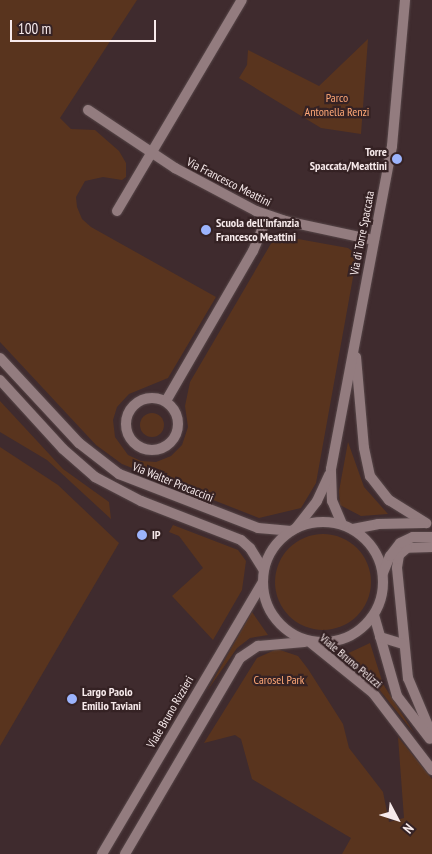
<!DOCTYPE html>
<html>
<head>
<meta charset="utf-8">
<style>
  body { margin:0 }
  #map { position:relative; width:432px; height:854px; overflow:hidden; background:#3f2b2e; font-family:"PT Sans Narrow",sans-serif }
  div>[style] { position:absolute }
  .green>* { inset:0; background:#59341e }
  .round { border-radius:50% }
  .roads { filter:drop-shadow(0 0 1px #574749) drop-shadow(0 0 1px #574749) }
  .minor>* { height:10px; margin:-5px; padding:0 5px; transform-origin:5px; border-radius:5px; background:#937c7f }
  .minor>.ring { margin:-5px; padding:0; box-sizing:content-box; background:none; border:10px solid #937c7f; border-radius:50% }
  .dots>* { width:14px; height:14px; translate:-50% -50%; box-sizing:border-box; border:2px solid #352224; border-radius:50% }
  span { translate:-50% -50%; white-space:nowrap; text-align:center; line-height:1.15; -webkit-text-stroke:4.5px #352224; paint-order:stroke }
  .park-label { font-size:12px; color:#ffa877 }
  .poi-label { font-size:12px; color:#f7eaeb; font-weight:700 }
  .right { translate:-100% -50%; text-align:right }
  .left { translate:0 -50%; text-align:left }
  .street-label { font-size:12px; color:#f7eaeb }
  .north { position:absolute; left:372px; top:794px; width:50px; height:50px; -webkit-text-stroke:4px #352224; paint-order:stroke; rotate:130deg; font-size:14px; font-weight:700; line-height:20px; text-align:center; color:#f7eaeb }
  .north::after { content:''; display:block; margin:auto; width:18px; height:22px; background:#f7eaeb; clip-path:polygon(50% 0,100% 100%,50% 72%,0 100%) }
  .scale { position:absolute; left:10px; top:20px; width:146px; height:22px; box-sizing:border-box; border:2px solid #f7eaeb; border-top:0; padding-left:6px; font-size:15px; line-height:18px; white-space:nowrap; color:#f7eaeb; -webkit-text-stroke:4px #352224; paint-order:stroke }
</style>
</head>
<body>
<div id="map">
  <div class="green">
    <i style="clip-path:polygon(0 0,137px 0,60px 118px,71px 129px,95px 130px,119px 151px,126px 163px,126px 177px,122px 180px,103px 177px,85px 181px,76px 197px,77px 207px,82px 219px,91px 227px,216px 297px,168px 378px,129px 394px,117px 407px,113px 420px,115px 437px,128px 455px,141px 461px,156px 462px,171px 456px,182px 445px,188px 427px,185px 406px,190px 382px,276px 235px,348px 248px,357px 255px,316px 483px,301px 508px,259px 518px,122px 464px,96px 445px,0 342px)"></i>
    <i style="clip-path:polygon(368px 39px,361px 134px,321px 128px,239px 78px,247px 65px,248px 50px,319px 86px)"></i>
    <i style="clip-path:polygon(0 401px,63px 469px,109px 502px,111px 519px,47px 460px,0 432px)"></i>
    <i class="round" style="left:140px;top:413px;width:24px;height:24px"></i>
    <i style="clip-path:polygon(348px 442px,364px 487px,388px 514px,361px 516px,340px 505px,339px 491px)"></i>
    <i style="clip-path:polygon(0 447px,58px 485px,119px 543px,0 746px)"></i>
    <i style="clip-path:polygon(173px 525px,238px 550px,246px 561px,242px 590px,213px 640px,172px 596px,203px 568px,179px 536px,169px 532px)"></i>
    <i class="round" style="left:275px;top:534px;width:96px;height:96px"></i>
    <i style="clip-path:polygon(252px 612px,268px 635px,250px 638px,237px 648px,207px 691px)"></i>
    <i style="clip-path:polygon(370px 643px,383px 684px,414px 733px,378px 688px,338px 658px)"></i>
    <i style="clip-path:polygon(277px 649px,298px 656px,308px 669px,343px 724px,349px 748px,383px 792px,389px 822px,404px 818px,398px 737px,432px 779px,432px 854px,342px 854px,351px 838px,252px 779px,241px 739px,235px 735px,204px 743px,257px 658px)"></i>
  </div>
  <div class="roads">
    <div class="minor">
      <i style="left:88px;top:110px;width:105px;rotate:33.7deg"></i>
      <i style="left:175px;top:168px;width:92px;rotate:28deg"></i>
      <i style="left:256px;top:211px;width:31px;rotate:19deg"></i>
      <i style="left:285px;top:221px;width:91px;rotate:12.1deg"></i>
      <i style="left:117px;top:211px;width:245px;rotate:-59.4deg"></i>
      <i style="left:356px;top:357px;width:91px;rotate:85deg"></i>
      <i style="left:364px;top:448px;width:29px;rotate:78deg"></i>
      <i style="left:370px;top:476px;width:31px;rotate:52deg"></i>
      <i style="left:389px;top:500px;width:44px;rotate:31.9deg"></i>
      <i style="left:0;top:358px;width:116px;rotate:47.1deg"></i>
      <i style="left:79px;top:443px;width:51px;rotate:37.8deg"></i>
      <i style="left:119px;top:474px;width:149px;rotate:21.2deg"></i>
      <i style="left:258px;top:528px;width:33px;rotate:5deg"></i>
      <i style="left:0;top:380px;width:93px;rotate:47.6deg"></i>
      <i style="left:63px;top:449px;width:43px;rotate:41.2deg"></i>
      <i style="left:95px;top:477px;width:52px;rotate:27.6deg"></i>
      <i style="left:141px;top:501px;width:107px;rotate:21.3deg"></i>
      <i style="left:241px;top:540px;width:12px;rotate:42deg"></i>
      <i style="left:250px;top:548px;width:26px;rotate:58deg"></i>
      <i class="ring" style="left:126px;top:398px;width:42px;height:42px"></i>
      <i style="left:166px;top:401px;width:173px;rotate:-59.9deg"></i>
      <i style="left:253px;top:251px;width:38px;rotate:-67deg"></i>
      <i class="ring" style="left:263px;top:522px;width:110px;height:110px"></i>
      <i style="left:342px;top:524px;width:25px;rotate:-113deg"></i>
      <i style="left:332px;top:501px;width:32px;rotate:-92deg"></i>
      <i style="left:331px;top:469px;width:329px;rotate:-79.3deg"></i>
      <i style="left:392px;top:146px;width:147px;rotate:-84.9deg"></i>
      <i style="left:296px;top:528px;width:34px;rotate:-52deg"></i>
      <i style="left:317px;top:501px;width:29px;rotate:-65deg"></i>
      <i style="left:353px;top:529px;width:25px;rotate:-11deg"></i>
      <i style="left:378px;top:524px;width:46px;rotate:-1.2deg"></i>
      <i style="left:432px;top:547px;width:25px;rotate:178deg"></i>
      <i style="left:407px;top:548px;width:11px;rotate:139deg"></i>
      <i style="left:399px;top:555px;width:13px;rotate:99deg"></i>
      <i style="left:397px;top:568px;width:111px;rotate:84.3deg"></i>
      <i style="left:408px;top:678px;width:62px;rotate:67.2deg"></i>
      <i style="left:383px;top:573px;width:18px;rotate:-68deg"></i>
      <i style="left:390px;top:556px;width:16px;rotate:-52deg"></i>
      <i style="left:400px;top:543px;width:14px;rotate:-25deg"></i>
      <i style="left:413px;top:537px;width:19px"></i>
      <i style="left:374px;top:615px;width:84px;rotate:74.1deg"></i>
      <i style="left:397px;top:696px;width:54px;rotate:52.5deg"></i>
      <i style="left:380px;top:637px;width:24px;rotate:17deg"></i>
      <i style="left:310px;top:642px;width:81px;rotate:39deg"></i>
      <i style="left:373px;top:693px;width:97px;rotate:52.5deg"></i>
      <i style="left:102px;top:854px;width:315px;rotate:-59.4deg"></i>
      <i style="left:125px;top:854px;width:227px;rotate:-59.6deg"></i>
      <i style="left:240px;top:658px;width:22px;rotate:-34deg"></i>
      <i style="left:258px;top:646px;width:47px;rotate:-4.9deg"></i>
    </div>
  </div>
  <div class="dots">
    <i style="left:397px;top:159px;background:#9cb4fd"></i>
    <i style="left:206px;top:230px;background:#9cb4fd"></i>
    <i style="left:142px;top:535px;background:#9cb4fd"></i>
    <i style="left:72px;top:699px;background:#9cb4fd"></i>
  </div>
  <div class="park-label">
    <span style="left:337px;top:105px">Parco<br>Antonella Renzi</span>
    <span style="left:279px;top:680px">Carosel Park</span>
  </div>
  <div class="poi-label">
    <span class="right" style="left:387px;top:159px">Torre<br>Spaccata/Meattini</span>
    <span class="left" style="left:216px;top:230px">Scuola dell'infanzia<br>Francesco Meattini</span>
    <span class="left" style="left:152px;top:535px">IP</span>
    <span class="left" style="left:82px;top:699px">Largo Paolo<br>Emilio Taviani</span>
  </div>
  <div class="street-label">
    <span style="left:229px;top:182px;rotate:27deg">Via Francesco Meattini</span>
    <span style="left:362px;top:233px;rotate:-79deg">Via di Torre Spaccata</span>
    <span style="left:173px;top:482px;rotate:22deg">Via Walter Procaccini</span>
    <span style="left:351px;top:661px;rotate:40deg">Viale Bruno Pelizzi</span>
    <span style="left:170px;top:712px;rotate:-60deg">Viale Bruno Rizzieri</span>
  </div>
  <div class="north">N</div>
  <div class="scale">100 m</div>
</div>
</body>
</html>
